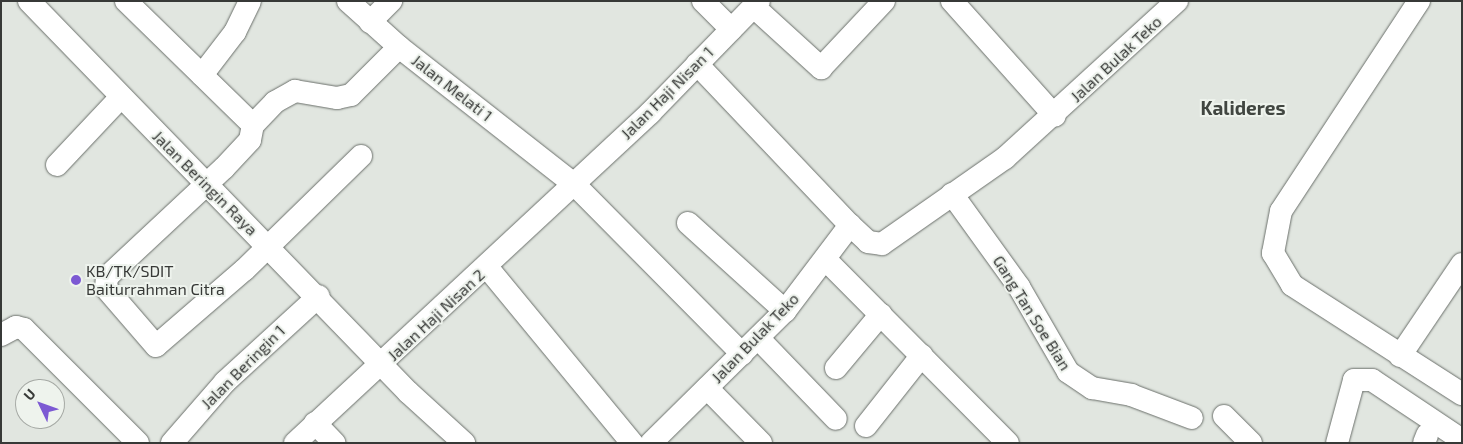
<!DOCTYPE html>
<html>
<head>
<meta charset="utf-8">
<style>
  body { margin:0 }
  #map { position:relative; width:1463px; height:444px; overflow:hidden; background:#e1e6e0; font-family:"Exo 2",sans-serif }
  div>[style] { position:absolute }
  .roads { filter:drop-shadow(0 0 1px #6a6f6a) drop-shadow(0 0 1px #6a6f6a) }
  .street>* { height:22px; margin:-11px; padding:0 11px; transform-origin:11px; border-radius:11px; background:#fff }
  .dots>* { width:14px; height:14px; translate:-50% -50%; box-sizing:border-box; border:2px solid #eef3ed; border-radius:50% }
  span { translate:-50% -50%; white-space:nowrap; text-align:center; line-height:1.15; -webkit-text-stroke:4px #eef3ed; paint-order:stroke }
  .street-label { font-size:16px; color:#373937 }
  .poi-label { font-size:16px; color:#373937 }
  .left { translate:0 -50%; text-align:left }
  .quarter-label { font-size:19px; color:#414641; font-weight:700 }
  .frame { position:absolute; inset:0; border:2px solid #373937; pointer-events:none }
  .north { position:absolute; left:15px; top:379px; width:50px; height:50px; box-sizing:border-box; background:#eef3ed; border:1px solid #a5a9a4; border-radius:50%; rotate:312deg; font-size:14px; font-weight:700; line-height:20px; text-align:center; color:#373937 }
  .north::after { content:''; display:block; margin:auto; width:18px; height:22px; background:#7c59d3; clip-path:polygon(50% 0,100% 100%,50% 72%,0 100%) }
</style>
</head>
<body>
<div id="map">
  <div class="roads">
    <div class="street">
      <i style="left:29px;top:1px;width:545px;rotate:45.89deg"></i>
      <i style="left:408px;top:392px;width:76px;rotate:42.3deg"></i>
      <i style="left:126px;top:1px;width:177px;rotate:44.3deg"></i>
      <i style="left:348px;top:1px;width:69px;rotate:42deg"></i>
      <i style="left:399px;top:47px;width:222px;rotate:38.1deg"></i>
      <i style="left:574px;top:184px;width:239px;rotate:45.3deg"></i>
      <i style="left:703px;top:1px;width:40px;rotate:45deg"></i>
      <i style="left:952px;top:1px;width:154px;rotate:48.2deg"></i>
      <i style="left:1419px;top:1px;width:251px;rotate:123.3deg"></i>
      <i style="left:1281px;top:211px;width:43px;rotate:100.8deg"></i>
      <i style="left:1273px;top:253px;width:37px;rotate:59deg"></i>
      <i style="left:1292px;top:285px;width:202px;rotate:32.7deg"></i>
      <i style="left:754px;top:7px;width:91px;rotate:42.3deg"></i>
      <i style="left:821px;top:68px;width:92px;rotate:-46.8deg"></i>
      <i style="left:370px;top:22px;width:30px;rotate:-45deg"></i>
      <i style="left:697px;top:64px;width:222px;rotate:46.5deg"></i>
      <i style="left:202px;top:75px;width:54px;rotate:-52.5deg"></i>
      <i style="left:235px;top:32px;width:34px;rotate:-64deg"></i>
      <i style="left:361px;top:156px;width:163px;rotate:135.7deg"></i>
      <i style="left:244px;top:270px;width:116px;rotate:139.2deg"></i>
      <i style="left:156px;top:346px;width:77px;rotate:-130.8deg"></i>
      <i style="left:106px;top:288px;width:11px;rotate:-85deg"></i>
      <i style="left:107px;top:277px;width:160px;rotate:-43deg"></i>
      <i style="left:224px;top:168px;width:38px;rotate:-47deg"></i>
      <i style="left:250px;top:140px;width:15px;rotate:-79deg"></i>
      <i style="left:253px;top:125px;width:32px;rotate:-46deg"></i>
      <i style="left:275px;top:102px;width:23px;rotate:-29deg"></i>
      <i style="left:295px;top:91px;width:43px;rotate:9.5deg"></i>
      <i style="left:337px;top:98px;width:14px;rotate:-12deg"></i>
      <i style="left:351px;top:95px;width:68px;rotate:-45deg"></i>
      <i style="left:57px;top:165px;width:92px;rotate:-46.8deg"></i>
      <i style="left:952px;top:194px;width:115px;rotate:54.2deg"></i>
      <i style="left:1019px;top:287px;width:98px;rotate:60deg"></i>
      <i style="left:1068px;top:372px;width:29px;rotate:34deg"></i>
      <i style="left:1092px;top:388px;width:40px;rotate:10deg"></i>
      <i style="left:1131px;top:395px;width:65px;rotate:20.7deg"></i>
      <i style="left:688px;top:223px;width:131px;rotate:42.2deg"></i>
      <i style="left:826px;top:260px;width:258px;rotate:45.2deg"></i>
      <i style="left:487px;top:267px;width:228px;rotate:50.5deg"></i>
      <i style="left:1px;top:335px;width:17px;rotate:-28deg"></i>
      <i style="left:16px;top:327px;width:8px;rotate:14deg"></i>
      <i style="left:24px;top:329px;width:161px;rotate:45deg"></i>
      <i style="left:758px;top:338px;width:112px;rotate:46.1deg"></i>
      <i style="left:1400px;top:356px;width:111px;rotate:-56deg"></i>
      <i style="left:836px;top:368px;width:70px;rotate:-50.2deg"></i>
      <i style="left:707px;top:388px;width:77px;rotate:45.5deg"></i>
      <i style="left:1224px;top:416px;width:38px;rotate:45deg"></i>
      <i style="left:315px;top:423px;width:28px;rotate:46deg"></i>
      <i style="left:866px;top:426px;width:90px;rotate:-51.7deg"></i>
      <i style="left:172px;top:443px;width:81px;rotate:-49deg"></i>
      <i style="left:225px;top:382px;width:127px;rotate:-42.5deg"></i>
      <i style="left:295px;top:443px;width:485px;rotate:-42.9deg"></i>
      <i style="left:650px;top:113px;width:156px;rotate:-45.8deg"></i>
      <i style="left:651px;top:443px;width:188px;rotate:-44.6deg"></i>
      <i style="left:785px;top:311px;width:108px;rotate:-52.9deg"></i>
      <i style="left:850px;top:225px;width:25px;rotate:43deg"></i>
      <i style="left:868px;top:242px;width:14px;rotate:8deg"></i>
      <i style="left:882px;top:244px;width:150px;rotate:-35deg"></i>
      <i style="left:1005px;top:158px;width:233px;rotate:-42.4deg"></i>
      <i style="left:1337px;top:443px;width:65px;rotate:-74.9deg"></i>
      <i style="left:1354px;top:380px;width:18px"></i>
      <i style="left:1372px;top:380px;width:108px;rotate:33.7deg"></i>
      <i style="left:1424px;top:443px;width:9px;rotate:-69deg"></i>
    </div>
  </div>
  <div class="dots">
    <i style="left:76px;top:280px;background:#7c59d3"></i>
  </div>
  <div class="street-label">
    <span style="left:1116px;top:59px;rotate:-43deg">Jalan Bulak Teko</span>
    <span style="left:452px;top:88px;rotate:38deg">Jalan Melati 1</span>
    <span style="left:667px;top:93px;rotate:-45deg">Jalan Haji Nisan 1</span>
    <span style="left:205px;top:183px;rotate:45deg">Jalan Beringin Raya</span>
    <span style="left:1032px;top:313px;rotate:58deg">Gang Tan Soe Bian</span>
    <span style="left:436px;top:315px;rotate:-43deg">Jalan Haji Nisan 2</span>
    <span style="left:755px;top:338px;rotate:-46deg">Jalan Bulak Teko</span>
    <span style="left:243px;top:367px;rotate:-45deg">Jalan Beringin 1</span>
  </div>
  <div class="poi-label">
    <span class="left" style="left:86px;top:280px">KB/TK/SDIT<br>Baiturrahman Citra</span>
  </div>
  <div class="quarter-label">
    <span style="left:1243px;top:108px">Kalideres</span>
  </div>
  <div class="frame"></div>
  <div class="north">U</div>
</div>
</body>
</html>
